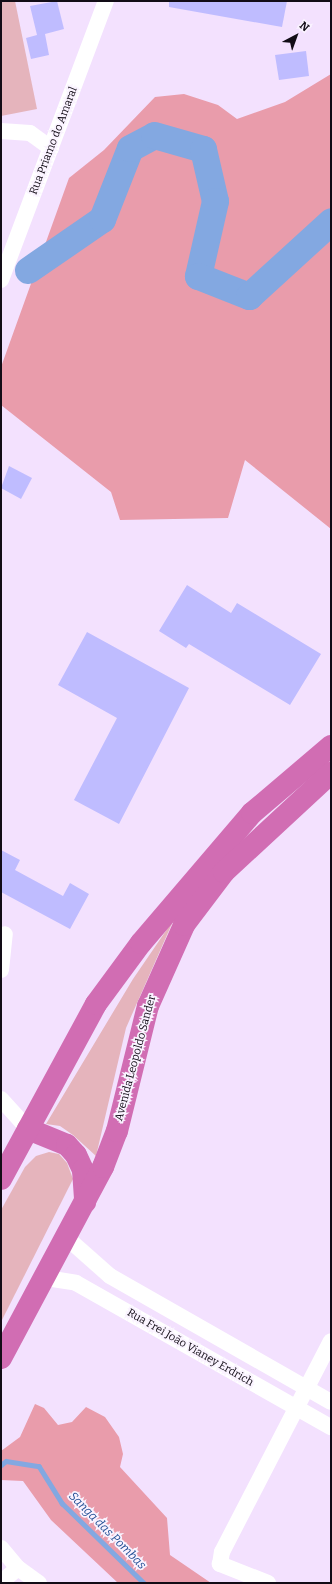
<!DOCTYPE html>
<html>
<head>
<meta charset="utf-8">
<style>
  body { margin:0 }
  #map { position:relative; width:332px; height:1584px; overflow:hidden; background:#f3e1fe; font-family:Bitter,serif }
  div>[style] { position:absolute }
  .green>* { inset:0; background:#e5b4bc }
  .forest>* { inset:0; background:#e99cab }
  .stream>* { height:4.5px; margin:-2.25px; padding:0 2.25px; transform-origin:2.25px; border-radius:2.25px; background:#83a8e1 }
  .river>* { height:27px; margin:-13.5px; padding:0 13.5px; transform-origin:13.5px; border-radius:13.5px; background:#83a8e1 }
  .building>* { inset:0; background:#bfbcff }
  .minor>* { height:16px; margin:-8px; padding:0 8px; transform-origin:8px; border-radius:8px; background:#fff }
  .highway>* { height:22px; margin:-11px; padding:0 11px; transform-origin:11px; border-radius:11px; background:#d16db3 }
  span { translate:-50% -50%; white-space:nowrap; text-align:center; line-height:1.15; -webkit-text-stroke:3.5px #faf3ff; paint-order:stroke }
  .street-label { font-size:11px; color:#120c16 }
  .water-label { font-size:12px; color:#255196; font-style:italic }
  .frame { position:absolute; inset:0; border:2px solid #120c16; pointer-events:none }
  .north { position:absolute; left:276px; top:16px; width:40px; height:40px; -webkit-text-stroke:3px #faf3ff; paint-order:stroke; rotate:41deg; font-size:11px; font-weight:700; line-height:16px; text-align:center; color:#120c16 }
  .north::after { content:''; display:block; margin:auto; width:14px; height:18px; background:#120c16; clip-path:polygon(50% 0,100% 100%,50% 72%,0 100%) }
</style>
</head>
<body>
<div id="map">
  <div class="green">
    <i style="clip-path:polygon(1px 1px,15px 1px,37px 109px,1px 116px)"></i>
    <i style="clip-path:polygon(174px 919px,126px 1028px,96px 1156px,73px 1135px,60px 1126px,46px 1124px,133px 979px)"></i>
    <i style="clip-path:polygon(49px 1152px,59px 1154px,67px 1163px,73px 1179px,1px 1322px,1px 1210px,25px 1167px,36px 1156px)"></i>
  </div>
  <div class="forest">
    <i style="clip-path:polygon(331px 74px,331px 529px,245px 460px,228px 518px,120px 520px,111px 492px,1px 405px,1px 367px,69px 178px,104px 150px,155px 97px,184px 94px,218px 105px,237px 119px,285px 102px)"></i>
    <i style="clip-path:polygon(35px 1404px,44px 1408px,58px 1425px,72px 1422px,86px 1407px,105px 1417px,119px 1437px,123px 1454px,120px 1467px,167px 1518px,170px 1555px,211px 1583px,118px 1583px,51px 1520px,23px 1481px,1px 1480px,1px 1451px,20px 1437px)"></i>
  </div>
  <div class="stream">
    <i style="left:1px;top:1465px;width:6px;rotate:-39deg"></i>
    <i style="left:6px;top:1461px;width:33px;rotate:9deg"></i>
    <i style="left:39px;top:1466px;width:44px;rotate:58.1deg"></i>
    <i style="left:62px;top:1503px;width:115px;rotate:44.3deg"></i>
  </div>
  <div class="river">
    <i style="left:28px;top:270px;width:90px;rotate:-34.6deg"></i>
    <i style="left:102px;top:219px;width:76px;rotate:-68.5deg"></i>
    <i style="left:130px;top:148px;width:27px;rotate:-28deg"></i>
    <i style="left:154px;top:135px;width:51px;rotate:15.9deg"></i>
    <i style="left:203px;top:149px;width:53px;rotate:77deg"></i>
    <i style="left:215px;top:201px;width:77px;rotate:102.8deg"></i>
    <i style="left:198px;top:276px;width:55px;rotate:21.4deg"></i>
    <i style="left:249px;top:296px;width:111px;rotate:-42.4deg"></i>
  </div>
  <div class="building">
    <i style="clip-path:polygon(57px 1px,64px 29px,45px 34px,49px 55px,31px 59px,26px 38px,37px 35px,30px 6px)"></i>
    <i style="clip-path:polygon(169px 1px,287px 1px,282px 27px,169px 7px)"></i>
    <i style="clip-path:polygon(306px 51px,309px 76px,279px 80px,275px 55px)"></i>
    <i style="clip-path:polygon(9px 466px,32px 478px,21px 499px,1px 488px)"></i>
    <i style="clip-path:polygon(187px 585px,231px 613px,237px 603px,321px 654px,290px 705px,189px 644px,186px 648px,159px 631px)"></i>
    <i style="clip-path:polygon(87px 632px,189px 688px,119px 824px,74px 800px,117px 718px,58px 685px)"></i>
    <i style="clip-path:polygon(1px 850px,20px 860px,15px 870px,63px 896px,70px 883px,89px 894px,70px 929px,1px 892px)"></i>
  </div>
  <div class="minor">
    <i style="left:1px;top:131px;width:29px;rotate:4deg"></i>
    <i style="left:30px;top:133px;width:26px;rotate:36deg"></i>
    <i style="left:1px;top:280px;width:298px;rotate:-69.4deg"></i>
    <i style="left:1px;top:970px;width:36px;rotate:-84deg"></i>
    <i style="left:1px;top:1099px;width:40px;rotate:48deg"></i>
    <i style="left:67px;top:1238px;width:57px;rotate:41.5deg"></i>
    <i style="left:110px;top:1276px;width:254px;rotate:29.7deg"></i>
    <i style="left:46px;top:1278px;width:30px;rotate:9deg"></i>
    <i style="left:76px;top:1283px;width:293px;rotate:29.5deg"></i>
    <i style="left:1px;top:1548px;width:26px;rotate:50deg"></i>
    <i style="left:18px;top:1568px;width:26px;rotate:36deg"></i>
    <i style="left:1px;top:1582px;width:22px;rotate:-39deg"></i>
    <i style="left:268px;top:1583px;width:52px;rotate:-158.4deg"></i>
    <i style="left:220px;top:1564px;width:12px;rotate:-81deg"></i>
    <i style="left:222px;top:1552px;width:237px;rotate:-62.7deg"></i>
  </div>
  <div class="highway">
    <i style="left:28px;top:1129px;width:42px;rotate:22.3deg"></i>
    <i style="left:67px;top:1145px;width:13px;rotate:48deg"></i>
    <i style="left:76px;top:1155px;width:17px;rotate:65deg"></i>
    <i style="left:83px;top:1170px;width:32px;rotate:86deg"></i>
    <i style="left:1px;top:1179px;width:199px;rotate:-61.5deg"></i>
    <i style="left:96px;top:1004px;width:76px;rotate:-53.6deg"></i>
    <i style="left:141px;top:943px;width:171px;rotate:-49.5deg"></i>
    <i style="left:252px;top:813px;width:104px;rotate:-40.3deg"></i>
    <i style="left:1px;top:1358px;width:217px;rotate:-61.9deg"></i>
    <i style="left:103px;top:1167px;width:39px;rotate:-69deg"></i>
    <i style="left:117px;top:1131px;width:129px;rotate:-76.1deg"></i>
    <i style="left:148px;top:1006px;width:89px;rotate:-66deg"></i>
    <i style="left:184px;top:925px;width:66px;rotate:-53deg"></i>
    <i style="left:224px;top:872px;width:146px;rotate:-42.8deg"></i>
  </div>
  <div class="street-label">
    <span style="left:54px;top:141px;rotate:-69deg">Rua Priamo do Amaral</span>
    <span style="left:136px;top:1058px;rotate:-75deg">Avenida Leopoldo Sander</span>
    <span style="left:190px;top:1348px;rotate:30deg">Rua Frei João Vianey Erdrich</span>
  </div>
  <div class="water-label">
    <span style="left:107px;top:1531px;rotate:45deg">Sanga das Pombas</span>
  </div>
  <div class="frame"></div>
  <div class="north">N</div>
</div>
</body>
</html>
